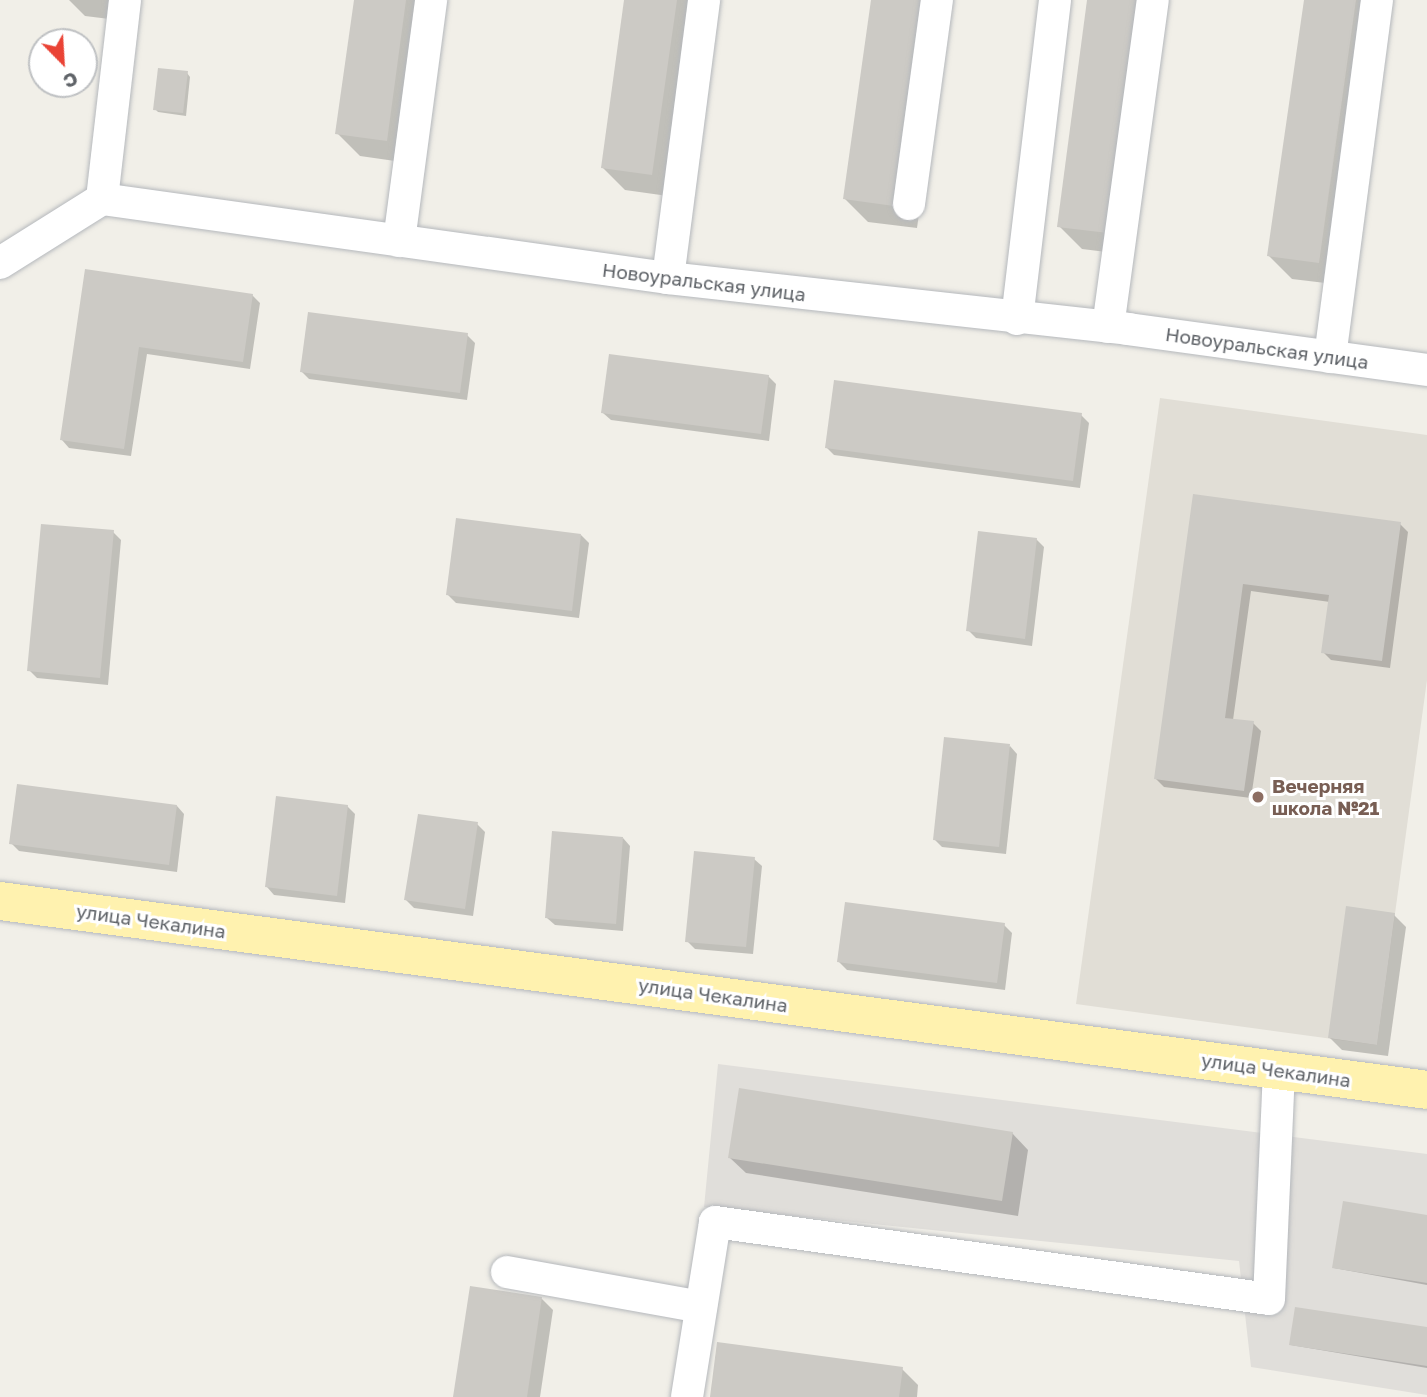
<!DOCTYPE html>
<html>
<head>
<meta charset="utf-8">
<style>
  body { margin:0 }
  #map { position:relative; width:1427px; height:1397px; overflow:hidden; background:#f1efe8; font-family:"Golos Text",sans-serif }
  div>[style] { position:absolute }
  .industrial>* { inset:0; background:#e0deda }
  .education>* { inset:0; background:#e1ded6 }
  .shadow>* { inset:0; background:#0003 }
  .building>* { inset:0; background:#cccac5 }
  .roads { filter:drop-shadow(0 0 2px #b5b8bc) drop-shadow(0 0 2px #b5b8bc) }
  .minor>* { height:32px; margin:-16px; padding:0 16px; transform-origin:16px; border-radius:16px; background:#fff }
  .major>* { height:38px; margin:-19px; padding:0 19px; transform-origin:19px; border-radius:19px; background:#fff2af }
  .dots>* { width:19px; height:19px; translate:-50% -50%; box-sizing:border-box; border:4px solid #fff; border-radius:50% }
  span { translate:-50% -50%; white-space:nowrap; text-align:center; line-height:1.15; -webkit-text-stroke:6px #fff; paint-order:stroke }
  .street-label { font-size:19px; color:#5f6368 }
  .education-label { font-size:19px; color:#785e54; font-weight:700 }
  .left { translate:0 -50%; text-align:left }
  .north { position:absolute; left:28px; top:28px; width:70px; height:70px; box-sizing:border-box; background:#fff; border:2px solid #bfc1c3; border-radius:50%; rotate:156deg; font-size:19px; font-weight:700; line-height:28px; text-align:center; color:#5f6368 }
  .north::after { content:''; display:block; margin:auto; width:24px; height:32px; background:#ea4335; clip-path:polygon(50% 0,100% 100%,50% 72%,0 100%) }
</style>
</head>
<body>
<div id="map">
  <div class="industrial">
    <i style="clip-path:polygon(718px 1064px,1427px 1154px,1427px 1395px,1251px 1367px,1239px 1261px,704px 1207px)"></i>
  </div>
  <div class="education">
    <i style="clip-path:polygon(1160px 398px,1427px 435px,1427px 680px,1377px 1045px,1076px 1004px)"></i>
  </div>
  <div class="shadow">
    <i style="clip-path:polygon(69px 0,137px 0,134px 22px,85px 16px)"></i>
    <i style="clip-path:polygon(356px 0,432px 0,409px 163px,360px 156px,337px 133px)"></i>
    <i style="clip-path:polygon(626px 0,702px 0,675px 197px,625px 190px,602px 167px)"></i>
    <i style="clip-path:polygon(873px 0,949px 0,917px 228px,868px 222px,845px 199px)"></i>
    <i style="clip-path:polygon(1088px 0,1131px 255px,1082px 249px,1059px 226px)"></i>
    <i style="clip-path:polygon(1306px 0,1382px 0,1342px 285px,1292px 279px,1269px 256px)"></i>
    <i style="clip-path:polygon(187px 73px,190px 77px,186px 116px,158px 112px,155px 109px)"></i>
    <i style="clip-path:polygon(87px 271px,252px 295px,260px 303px,250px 369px,147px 354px,131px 456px,69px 448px,62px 440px)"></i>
    <i style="clip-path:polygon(467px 335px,475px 343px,467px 400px,309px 379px,302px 372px)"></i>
    <i style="clip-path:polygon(768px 376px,776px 384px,769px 441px,611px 420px,603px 413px)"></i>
    <i style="clip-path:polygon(1081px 415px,1089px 423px,1080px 488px,834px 455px,826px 447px)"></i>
    <i style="clip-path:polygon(1195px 496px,1400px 524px,1408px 532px,1390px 668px,1331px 660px,1323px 652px,1330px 602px,1251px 591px,1233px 720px,1253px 723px,1261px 731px,1251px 798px,1164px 787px,1156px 779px)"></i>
    <i style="clip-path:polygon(113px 532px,121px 540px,108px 685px,37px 678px,29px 670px)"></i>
    <i style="clip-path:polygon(581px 535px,589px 543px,579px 618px,456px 603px,448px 595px)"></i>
    <i style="clip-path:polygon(1036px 539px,1044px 547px,1032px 646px,976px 638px,968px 630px)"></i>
    <i style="clip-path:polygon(1010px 746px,1017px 754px,1006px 854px,942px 847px,934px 839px)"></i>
    <i style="clip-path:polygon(177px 806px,184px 814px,177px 872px,19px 851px,11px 843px)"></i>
    <i style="clip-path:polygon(347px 806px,355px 814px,345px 903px,274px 895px,267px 887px)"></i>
    <i style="clip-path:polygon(477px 824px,485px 832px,473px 916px,414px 908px,406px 900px)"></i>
    <i style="clip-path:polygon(623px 838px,630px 846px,623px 931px,555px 925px,547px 918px)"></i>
    <i style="clip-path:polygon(754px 859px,762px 866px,753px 954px,695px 949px,687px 941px)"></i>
    <i style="clip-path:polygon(1394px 915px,1406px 927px,1388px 1056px,1342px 1050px,1329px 1037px)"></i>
    <i style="clip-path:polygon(1004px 925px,1012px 933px,1005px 990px,847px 970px,839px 962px)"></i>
    <i style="clip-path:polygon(1012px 1133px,1028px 1150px,1018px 1216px,746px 1173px,729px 1157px)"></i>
    <i style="clip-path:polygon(1427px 1216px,1427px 1285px,1334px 1268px)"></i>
    <i style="clip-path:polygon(541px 1298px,553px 1310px,540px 1397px,455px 1397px)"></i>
    <i style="clip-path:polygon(1427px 1328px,1427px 1368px,1291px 1345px)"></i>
    <i style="clip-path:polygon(902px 1369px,918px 1385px,917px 1397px,712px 1397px)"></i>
  </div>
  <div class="building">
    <i style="clip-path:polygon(354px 0,406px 0,387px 141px,335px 134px)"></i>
    <i style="clip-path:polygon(624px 0,677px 0,652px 175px,601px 168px)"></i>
    <i style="clip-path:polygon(871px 0,924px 0,894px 206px,843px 199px)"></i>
    <i style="clip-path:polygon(1087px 0,1139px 0,1108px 233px,1057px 227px)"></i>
    <i style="clip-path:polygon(1304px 0,1356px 0,1319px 263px,1267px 256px)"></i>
    <i style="clip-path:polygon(158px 68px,188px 71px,183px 113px,153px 110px)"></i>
    <i style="clip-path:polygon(85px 269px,253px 294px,243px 362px,139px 347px,124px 449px,60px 440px)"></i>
    <i style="clip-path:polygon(308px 312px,468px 333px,460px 393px,300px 372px)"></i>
    <i style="clip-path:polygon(609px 354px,769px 375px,761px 434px,601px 413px)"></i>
    <i style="clip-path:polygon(834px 380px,1082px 413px,1073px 481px,825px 448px)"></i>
    <i style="clip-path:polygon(1193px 494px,1401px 522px,1382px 661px,1321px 653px,1329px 595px,1243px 584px,1225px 718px,1254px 721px,1244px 791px,1154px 779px)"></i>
    <i style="clip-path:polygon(456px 518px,581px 534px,572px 611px,446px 595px)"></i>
    <i style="clip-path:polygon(41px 524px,114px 530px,100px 678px,27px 671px)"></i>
    <i style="clip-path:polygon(978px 531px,1037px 538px,1025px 639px,966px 631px)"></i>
    <i style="clip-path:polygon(944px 737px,1010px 744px,999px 847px,933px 840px)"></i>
    <i style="clip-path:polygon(17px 784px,177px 805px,169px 865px,9px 844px)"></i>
    <i style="clip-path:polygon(276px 796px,348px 805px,337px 896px,265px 887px)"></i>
    <i style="clip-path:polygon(418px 814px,478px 822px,465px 909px,404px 900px)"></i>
    <i style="clip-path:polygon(552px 831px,623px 837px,616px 924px,545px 918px)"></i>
    <i style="clip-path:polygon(694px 851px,755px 857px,746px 947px,685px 942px)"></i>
    <i style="clip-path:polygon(845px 902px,1005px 923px,997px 983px,837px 962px)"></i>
    <i style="clip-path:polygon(1346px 906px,1395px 913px,1377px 1045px,1328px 1038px)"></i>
    <i style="clip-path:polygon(739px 1088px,1013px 1132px,1002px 1201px,728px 1158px)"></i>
    <i style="clip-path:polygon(1343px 1201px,1427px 1215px,1427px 1283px,1332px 1268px)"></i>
    <i style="clip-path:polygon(470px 1286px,542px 1297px,527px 1397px,453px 1397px)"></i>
    <i style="clip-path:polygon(1295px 1307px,1427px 1327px,1427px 1366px,1289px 1345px)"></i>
    <i style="clip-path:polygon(717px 1342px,903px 1367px,899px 1397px,710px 1397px)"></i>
  </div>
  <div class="roads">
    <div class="minor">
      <i style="left:102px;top:199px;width:200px;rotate:-83.4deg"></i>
      <i style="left:909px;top:204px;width:206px;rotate:-82.2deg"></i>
      <i style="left:399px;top:241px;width:243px;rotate:-82.4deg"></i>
      <i style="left:0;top:263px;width:120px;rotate:-32.1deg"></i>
      <i style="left:102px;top:199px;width:571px;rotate:7.95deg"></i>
      <i style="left:668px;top:278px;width:463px;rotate:6.3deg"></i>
      <i style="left:1128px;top:329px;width:302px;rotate:7.8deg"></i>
      <i style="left:668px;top:278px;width:280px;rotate:-82.6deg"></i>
      <i style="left:1017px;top:319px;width:321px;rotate:-83.2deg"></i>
      <i style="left:1108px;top:327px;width:330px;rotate:-82.2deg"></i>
      <i style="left:1330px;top:357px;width:360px;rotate:-82.5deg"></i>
      <i style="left:507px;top:1272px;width:197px;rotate:10.2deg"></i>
      <i style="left:687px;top:1397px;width:177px;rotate:-80.9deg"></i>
      <i style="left:715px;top:1222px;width:559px;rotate:7.91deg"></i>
      <i style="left:1269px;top:1299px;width:229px;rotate:-87.5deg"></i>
    </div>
    <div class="major">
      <i style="left:0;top:901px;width:1439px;rotate:7.54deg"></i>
    </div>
  </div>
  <div class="dots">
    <i style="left:1258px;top:797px;background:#8d6e63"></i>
  </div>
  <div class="street-label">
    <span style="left:704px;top:282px;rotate:7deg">Новоуральская улица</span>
    <span style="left:1267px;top:348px;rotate:8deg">Новоуральская улица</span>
    <span style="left:151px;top:921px;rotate:8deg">улица Чекалина</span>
    <span style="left:713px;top:995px;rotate:8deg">улица Чекалина</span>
    <span style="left:1276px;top:1070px;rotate:8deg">улица Чекалина</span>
  </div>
  <div class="education-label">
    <span class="left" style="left:1272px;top:797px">Вечерняя<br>школа №21</span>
  </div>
  <div class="north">С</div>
</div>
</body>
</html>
